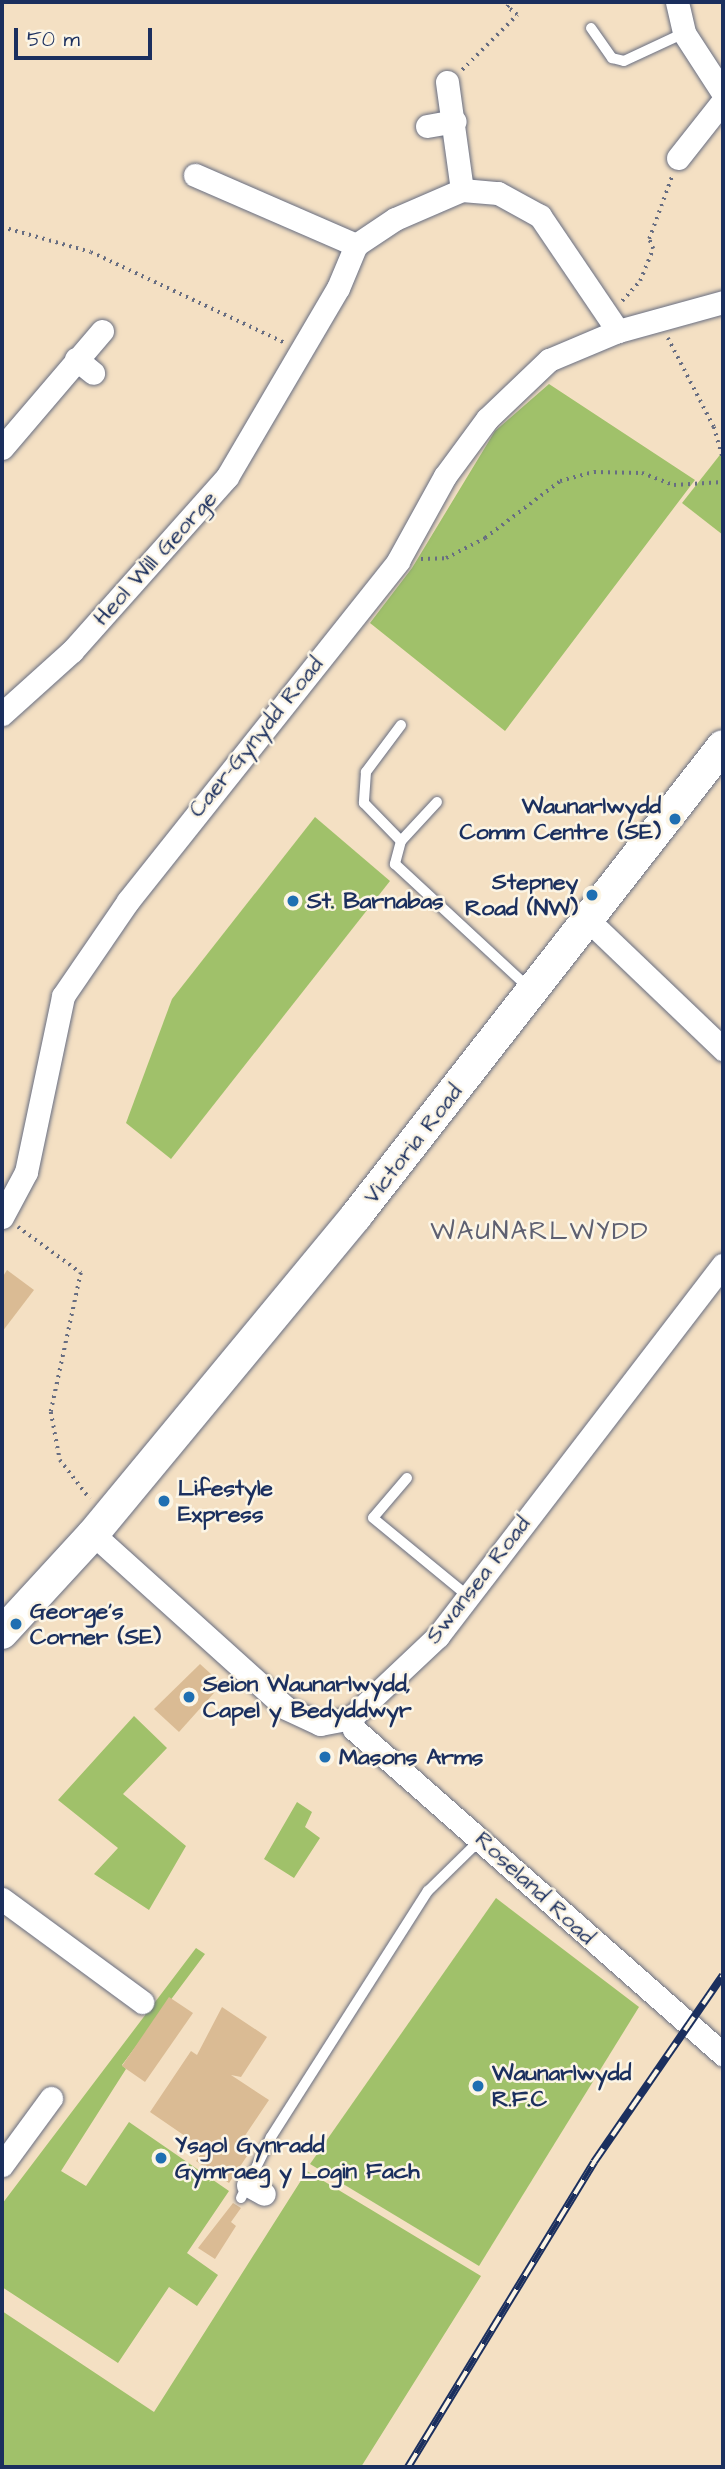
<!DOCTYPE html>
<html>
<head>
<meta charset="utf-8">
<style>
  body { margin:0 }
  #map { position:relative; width:725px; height:2469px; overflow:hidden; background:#f4e0c3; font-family:"Architects Daughter",sans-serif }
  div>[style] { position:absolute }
  .green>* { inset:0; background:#a0c16a }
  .building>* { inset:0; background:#dabb94 }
  .path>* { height:3.5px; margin-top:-1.75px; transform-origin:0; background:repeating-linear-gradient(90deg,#676d81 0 2px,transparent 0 7px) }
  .roads { filter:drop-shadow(0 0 2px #676d81) drop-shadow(0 0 2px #676d81) }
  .lane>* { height:10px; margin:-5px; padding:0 5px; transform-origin:5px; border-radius:5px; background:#fff }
  .street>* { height:23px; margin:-11.5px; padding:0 11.5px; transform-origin:11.5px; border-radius:11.5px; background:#fff }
  .secondary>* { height:32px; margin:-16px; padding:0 16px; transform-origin:16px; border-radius:16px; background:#fff }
  .rail>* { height:8px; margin-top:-4px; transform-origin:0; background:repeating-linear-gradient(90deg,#fcf5e5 0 16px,#1b2f5e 0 32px); box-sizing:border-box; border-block:2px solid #1b2f5e }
  .dots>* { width:19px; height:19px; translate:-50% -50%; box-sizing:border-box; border:4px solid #fcf5e5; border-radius:50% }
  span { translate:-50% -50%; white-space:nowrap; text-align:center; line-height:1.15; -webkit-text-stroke:5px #fcf5e5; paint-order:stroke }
  .street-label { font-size:23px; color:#1b2f5e }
  .poi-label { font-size:23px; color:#1b2f5e; font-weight:700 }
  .right { translate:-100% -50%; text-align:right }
  .left { translate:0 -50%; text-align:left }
  .quarter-label { font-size:26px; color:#5e6071; letter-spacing:2px }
  .frame { position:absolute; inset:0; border:4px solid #1b2f5e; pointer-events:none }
  .scale { position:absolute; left:14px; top:28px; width:138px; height:32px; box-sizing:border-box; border:4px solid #1b2f5e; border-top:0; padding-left:9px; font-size:21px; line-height:24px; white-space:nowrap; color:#1b2f5e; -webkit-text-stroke:5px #fcf5e5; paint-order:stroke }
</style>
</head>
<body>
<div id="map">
  <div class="green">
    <i style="clip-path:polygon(549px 384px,695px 480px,505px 731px,370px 623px,412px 568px,495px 431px)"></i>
    <i style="clip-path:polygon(723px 451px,723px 535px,682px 503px)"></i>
    <i style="clip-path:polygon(315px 817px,390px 881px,171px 1159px,126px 1123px,172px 999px)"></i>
    <i style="clip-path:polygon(134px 1716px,167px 1748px,123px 1794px,186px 1846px,149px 1910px,94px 1874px,118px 1848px,58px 1800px)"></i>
    <i style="clip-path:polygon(297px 1802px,312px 1812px,305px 1827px,320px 1838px,294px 1878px,264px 1859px)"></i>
    <i style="clip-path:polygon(496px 1898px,639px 2007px,479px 2266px,310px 2164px)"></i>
    <i style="clip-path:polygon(196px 1948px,205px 1954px,122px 2065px,126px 2069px,61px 2171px,86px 2186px,129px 2122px,229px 2191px,187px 2253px,218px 2275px,197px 2306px,169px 2287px,118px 2363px,2px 2287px,2px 2204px)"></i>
    <i style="clip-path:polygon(307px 2171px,481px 2276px,361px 2467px,2px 2467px,2px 2311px,154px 2412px)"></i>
  </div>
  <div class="building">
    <i style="clip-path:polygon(7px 1270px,34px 1290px,2px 1332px,2px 1278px)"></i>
    <i style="clip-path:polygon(200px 1664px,222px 1684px,179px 1732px,154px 1709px)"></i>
    <i style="clip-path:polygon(169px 1997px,193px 2013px,145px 2082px,122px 2066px)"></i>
    <i style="clip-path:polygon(222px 2007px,267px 2037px,241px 2077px,231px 2075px,269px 2100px,242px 2140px,253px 2147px,229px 2183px,196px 2161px,204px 2149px,150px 2112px,191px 2051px,197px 2055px)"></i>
    <i style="clip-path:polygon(233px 2203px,241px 2208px,231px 2222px,236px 2226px,215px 2259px,198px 2248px)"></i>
  </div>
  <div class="path">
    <i style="left:462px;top:70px;width:78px;rotate:-45deg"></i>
    <i style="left:517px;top:15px;width:13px;rotate:-141deg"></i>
    <i style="left:507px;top:7px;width:6px;rotate:-51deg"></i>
    <i style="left:2px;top:227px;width:92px;rotate:15.7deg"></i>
    <i style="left:91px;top:252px;width:214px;rotate:25.1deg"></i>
    <i style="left:622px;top:301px;width:27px;rotate:-48deg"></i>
    <i style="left:640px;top:281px;width:35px;rotate:-68deg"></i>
    <i style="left:653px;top:249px;width:11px;rotate:-112deg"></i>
    <i style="left:649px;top:239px;width:67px;rotate:-69.9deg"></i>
    <i style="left:668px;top:338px;width:100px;rotate:62.7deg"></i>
    <i style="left:714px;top:427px;width:33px;rotate:74deg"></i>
    <i style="left:421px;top:559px;width:25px;rotate:-2deg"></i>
    <i style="left:446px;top:558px;width:44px;rotate:-27.1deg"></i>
    <i style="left:485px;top:538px;width:94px;rotate:-37.2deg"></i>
    <i style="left:560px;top:481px;width:35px;rotate:-15deg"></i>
    <i style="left:594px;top:472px;width:48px;rotate:1.2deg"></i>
    <i style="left:642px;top:473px;width:34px;rotate:21deg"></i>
    <i style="left:674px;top:485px;width:49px;rotate:-3.5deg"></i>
    <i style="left:18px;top:1227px;width:78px;rotate:36.1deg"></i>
    <i style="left:81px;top:1273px;width:142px;rotate:102.2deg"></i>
    <i style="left:51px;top:1412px;width:49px;rotate:79.4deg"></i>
    <i style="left:60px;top:1460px;width:49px;rotate:52.4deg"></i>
  </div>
  <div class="roads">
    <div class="lane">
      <i style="left:591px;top:28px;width:37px;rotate:55deg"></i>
      <i style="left:612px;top:58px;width:12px;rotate:14deg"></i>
      <i style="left:624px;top:61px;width:66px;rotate:-25deg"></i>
      <i style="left:401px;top:725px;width:59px;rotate:126.7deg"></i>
      <i style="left:366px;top:772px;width:31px;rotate:94deg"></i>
      <i style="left:364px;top:803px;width:53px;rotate:45.8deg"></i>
      <i style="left:401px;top:841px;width:24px;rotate:105deg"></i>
      <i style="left:395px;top:864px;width:185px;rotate:42.8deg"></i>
      <i style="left:401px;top:841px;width:53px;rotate:-47.3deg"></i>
      <i style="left:407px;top:1478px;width:52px;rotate:130.4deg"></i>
      <i style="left:373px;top:1518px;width:123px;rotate:39.4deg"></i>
      <i style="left:241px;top:2198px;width:68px;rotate:-63.8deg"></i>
      <i style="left:271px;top:2137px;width:292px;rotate:-57.5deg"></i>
      <i style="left:428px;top:1891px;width:73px;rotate:-44.4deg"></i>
    </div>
    <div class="street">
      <i style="left:677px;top:2px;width:32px;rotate:77deg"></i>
      <i style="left:684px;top:33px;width:72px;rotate:57deg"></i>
      <i style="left:447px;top:82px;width:109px;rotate:82.1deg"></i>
      <i style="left:427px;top:126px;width:28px;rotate:-10deg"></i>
      <i style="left:678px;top:158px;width:73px;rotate:-51.7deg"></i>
      <i style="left:195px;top:175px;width:176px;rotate:23.5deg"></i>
      <i style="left:76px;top:359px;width:22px;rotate:39deg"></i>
      <i style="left:2px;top:448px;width:154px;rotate:-49.5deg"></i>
      <i style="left:2px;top:714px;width:94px;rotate:-42deg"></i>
      <i style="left:72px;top:651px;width:233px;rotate:-48.3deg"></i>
      <i style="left:227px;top:477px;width:219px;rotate:-59.6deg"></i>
      <i style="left:338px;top:288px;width:47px;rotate:-67.3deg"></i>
      <i style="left:356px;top:245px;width:47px;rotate:-33.7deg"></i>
      <i style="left:395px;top:219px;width:73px;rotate:-23.4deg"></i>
      <i style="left:462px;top:190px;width:36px;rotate:5deg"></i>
      <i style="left:498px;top:193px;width:48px;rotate:28.7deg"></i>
      <i style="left:540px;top:216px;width:139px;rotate:55.9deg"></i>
      <i style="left:588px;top:920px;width:187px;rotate:43.7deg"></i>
      <i style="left:2px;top:1217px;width:51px;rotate:-61.9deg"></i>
      <i style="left:26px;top:1172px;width:180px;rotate:-78.1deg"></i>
      <i style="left:63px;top:996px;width:115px;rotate:-55.6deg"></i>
      <i style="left:128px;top:901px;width:434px;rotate:-51.5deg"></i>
      <i style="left:398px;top:561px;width:97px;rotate:-61.1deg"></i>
      <i style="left:445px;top:476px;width:71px;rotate:-53.6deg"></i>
      <i style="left:487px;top:419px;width:86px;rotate:-43.6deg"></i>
      <i style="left:549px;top:360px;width:75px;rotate:-22.8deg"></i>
      <i style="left:618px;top:331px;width:109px;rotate:-15.4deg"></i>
      <i style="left:93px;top:1534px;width:260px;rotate:42deg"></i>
      <i style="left:286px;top:1708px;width:38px;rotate:25deg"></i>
      <i style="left:320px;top:1724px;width:32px;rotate:-11deg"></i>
      <i style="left:351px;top:1718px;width:120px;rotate:-43.3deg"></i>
      <i style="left:438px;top:1636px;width:468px;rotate:-52.5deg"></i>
      <i style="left:351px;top:1718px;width:11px;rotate:75deg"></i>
      <i style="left:354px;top:1729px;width:492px;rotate:41.4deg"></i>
      <i style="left:2px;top:1899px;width:174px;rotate:36.3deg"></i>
      <i style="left:2px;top:2165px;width:83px;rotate:-53.8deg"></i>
      <i style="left:248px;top:2185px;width:18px;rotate:29deg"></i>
    </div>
    <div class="secondary">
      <i style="left:2px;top:1633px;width:134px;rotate:-47.4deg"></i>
      <i style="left:93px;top:1534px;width:413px;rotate:-50.4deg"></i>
      <i style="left:356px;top:1216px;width:596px;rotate:-52.02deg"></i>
    </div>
  </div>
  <div class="rail">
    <i style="left:408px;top:2467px;width:357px;rotate:-58.6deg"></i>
    <i style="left:594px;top:2162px;width:227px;rotate:-55.4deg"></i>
  </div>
  <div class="dots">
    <i style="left:675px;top:819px;background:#1f6fb2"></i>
    <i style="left:592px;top:895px;background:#1f6fb2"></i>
    <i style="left:293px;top:901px;background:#1f6fb2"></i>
    <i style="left:164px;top:1501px;background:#1f6fb2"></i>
    <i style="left:16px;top:1624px;background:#1f6fb2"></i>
    <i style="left:189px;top:1697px;background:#1f6fb2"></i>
    <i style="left:325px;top:1757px;background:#1f6fb2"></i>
    <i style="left:478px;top:2086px;background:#1f6fb2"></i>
    <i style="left:161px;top:2158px;background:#1f6fb2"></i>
  </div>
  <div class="street-label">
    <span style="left:155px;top:558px;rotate:-48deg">Heol Will George</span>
    <span style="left:256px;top:737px;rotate:-51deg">Caer-Gynydd Road</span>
    <span style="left:413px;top:1144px;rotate:-52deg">Victoria Road</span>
    <span style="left:478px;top:1580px;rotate:-52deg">Swansea Road</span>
    <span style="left:535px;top:1888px;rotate:43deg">Roseland Road</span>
  </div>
  <div class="poi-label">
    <span class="right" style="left:661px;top:819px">Waunarlwydd<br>Comm Centre (SE)</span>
    <span class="right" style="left:578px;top:895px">Stepney<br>Road (NW)</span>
    <span class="left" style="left:307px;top:901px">St. Barnabas</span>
    <span class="left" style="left:178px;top:1501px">Lifestyle<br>Express</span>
    <span class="left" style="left:30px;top:1624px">George's<br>Corner (SE)</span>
    <span class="left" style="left:203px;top:1697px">Seion Waunarlwydd,<br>Capel y Bedyddwyr</span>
    <span class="left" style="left:339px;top:1757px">Masons Arms</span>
    <span class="left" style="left:492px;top:2086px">Waunarlwydd<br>R.F.C</span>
    <span class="left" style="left:175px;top:2158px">Ysgol Gynradd<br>Gymraeg y Login Fach</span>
  </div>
  <div class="quarter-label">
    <span style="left:540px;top:1232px">WAUNARLWYDD</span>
  </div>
  <div class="frame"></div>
  <div class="scale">50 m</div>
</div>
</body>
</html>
